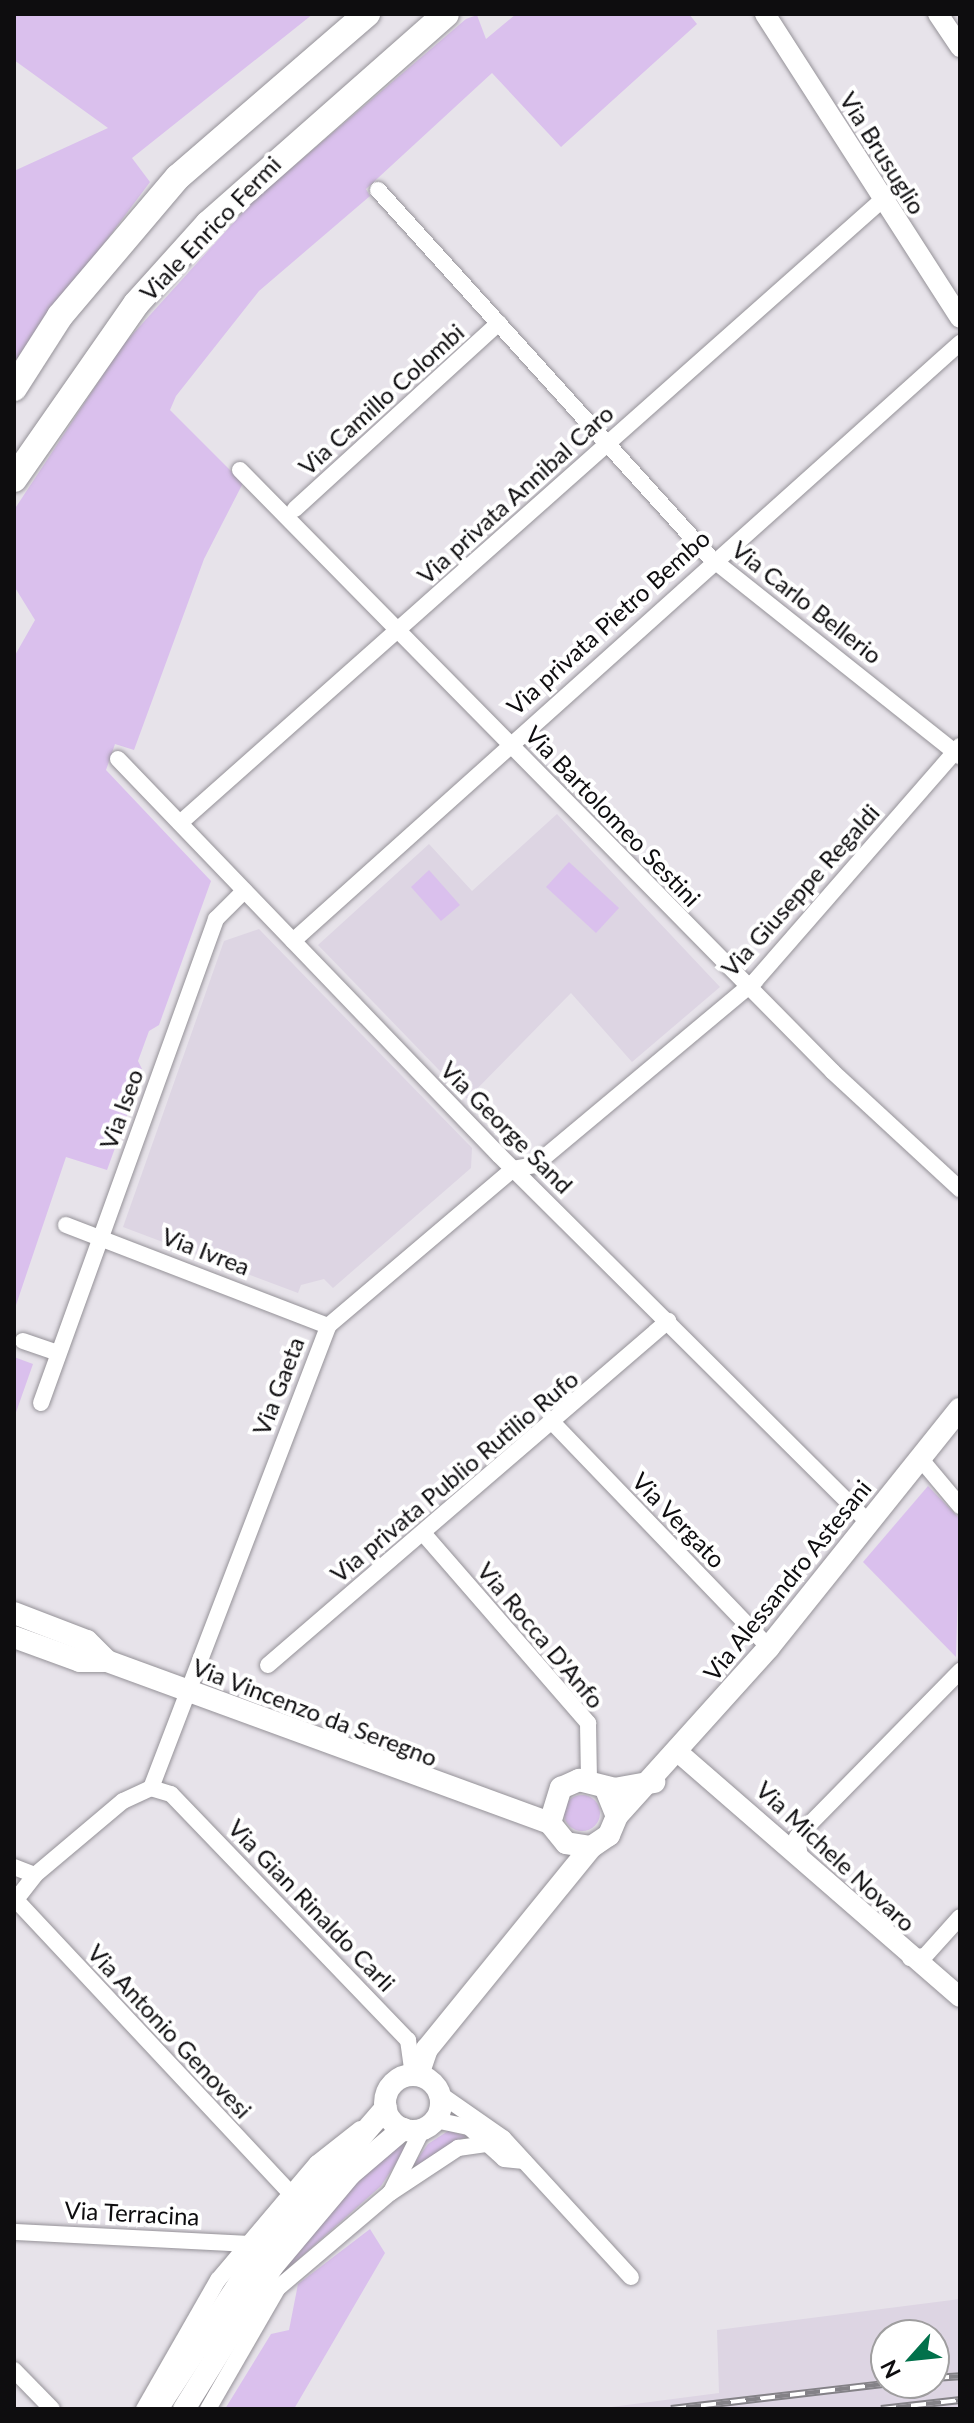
<!DOCTYPE html>
<html>
<head>
<meta charset="utf-8">
<style>
  body { margin:0 }
  #map { position:relative; width:974px; height:2423px; overflow:hidden; background:#e7e3ea; font-family:Lato,sans-serif }
  div>[style] { position:absolute }
  .built>* { inset:0; background:#ddd5e3 }
  .green>* { inset:0; background:#dac0ed }
  .round { border-radius:50% }
  .roads { filter:drop-shadow(0 0 2px #959298) drop-shadow(0 0 2px #959298) }
  .minor>* { height:16px; margin:-8px; padding:0 8px; transform-origin:8px; border-radius:8px; background:#fff }
  .tertiary>* { height:20px; margin:-10px; padding:0 10px; transform-origin:10px; border-radius:10px; background:#fff }
  .secondary>* { height:22px; margin:-11px; padding:0 11px; transform-origin:11px; border-radius:11px; background:#fff }
  .secondary>.ring { margin:-11px; padding:0; box-sizing:content-box; background:none; border:22px solid #fff; border-radius:50% }
  .trunk>* { height:26px; margin:-13px; padding:0 13px; transform-origin:13px; border-radius:13px; background:#fff }
  .rail>* { height:8px; margin-top:-4px; transform-origin:0; background:repeating-linear-gradient(90deg,#fff 0 15px,#848287 0 30px); box-sizing:border-box; border-block:2px solid #848287 }
  span { translate:-50% -50%; white-space:nowrap; text-align:center; line-height:1.15; -webkit-text-stroke:8px #fff; paint-order:stroke }
  .street-label { font-size:24px; color:#0e0d0f }
  .frame { position:absolute; inset:0; border:16px solid #0e0d0f; pointer-events:none }
  .north { position:absolute; left:870px; top:2319px; width:80px; height:80px; box-sizing:border-box; background:#fff; border:2px solid #9f9e9f; border-radius:50%; rotate:243deg; font-size:22px; font-weight:700; line-height:32px; text-align:center; color:#0e0d0f }
  .north::after { content:''; display:block; margin:auto; width:28px; height:36px; background:#01714b; clip-path:polygon(50% 0,100% 100%,50% 72%,0 100%) }
</style>
</head>
<body>
<div id="map">
  <div class="built">
    <i style="clip-path:polygon(557px 814px,720px 987px,632px 1062px,571px 993px,467px 1099px,318px 945px,429px 844px,472px 891px)"></i>
    <i style="clip-path:polygon(259px 929px,472px 1148px,471px 1168px,333px 1288px,324px 1279px,301px 1285px,298px 1293px,123px 1227px,224px 941px)"></i>
    <i style="clip-path:polygon(evenodd,960px 2299px,960px 2409px,596px 2409px,719px 2393px,717px 2330px,960px 2299px,886px 2335px,934px 2335px,934px 2383px,886px 2383px,886px 2335px)"></i>
  </div>
  <div class="green">
    <i style="clip-path:polygon(14px 14px,313px 14px,132px 158px,150px 182px,14px 364px,14px 171px,108px 128px,14px 60px)"></i>
    <i style="clip-path:polygon(516px 14px,689px 14px,697px 24px,561px 147px,492px 73px,366px 189px,370px 196px,259px 291px,176px 396px,170px 410px,243px 483px,204px 559px,134px 750px,115px 744px,106px 770px,211px 881px,159px 1025px,149px 1031px,138px 1061px,143px 1071px,107px 1170px,66px 1157px,14px 1311px,14px 657px,35px 620px,14px 586px,14px 510px,122px 346px,254px 200px,466px 19px,477px 15px,486px 39px)"></i>
    <i style="clip-path:polygon(569px 862px,619px 908px,596px 933px,546px 887px)"></i>
    <i style="clip-path:polygon(429px 870px,460px 905px,441px 921px,411px 887px)"></i>
    <i style="clip-path:polygon(14px 1357px,33px 1364px,14px 1418px)"></i>
    <i style="clip-path:polygon(928px 1486px,960px 1519px,956px 1657px,863px 1562px)"></i>
    <i class="round" style="left:564px;top:1795px;width:36px;height:36px"></i>
    <i style="clip-path:polygon(448px 2131px,467px 2136px,409px 2171px,428px 2144px)"></i>
    <i style="clip-path:polygon(399px 2144px,408px 2145px,381px 2186px,275px 2280px,359px 2177px)"></i>
    <i style="clip-path:polygon(370px 2229px,385px 2253px,294px 2409px,225px 2409px,271px 2334px,289px 2330px,298px 2284px)"></i>
  </div>
  <div class="roads">
    <div class="minor">
      <i style="left:378px;top:190px;width:498px;rotate:47.9deg"></i>
      <i style="left:712px;top:559px;width:317px;rotate:38.5deg"></i>
      <i style="left:240px;top:470px;width:845px;rotate:45.43deg"></i>
      <i style="left:833px;top:1072px;width:173px;rotate:42.7deg"></i>
      <i style="left:295px;top:509px;width:276px;rotate:-42.4deg"></i>
      <i style="left:118px;top:759px;width:550px;rotate:46.11deg"></i>
      <i style="left:499px;top:1155px;width:522px;rotate:44.84deg"></i>
      <i style="left:180px;top:823px;width:939px;rotate:-41.59deg"></i>
      <i style="left:293px;top:941px;width:896px;rotate:-41.88deg"></i>
      <i style="left:66px;top:1225px;width:281px;rotate:21.1deg"></i>
      <i style="left:23px;top:1341px;width:37px;rotate:19deg"></i>
      <i style="left:41px;top:1403px;width:515px;rotate:-70.12deg"></i>
      <i style="left:216px;top:919px;width:40px;rotate:-45deg"></i>
      <i style="left:555px;top:1425px;width:308px;rotate:46.1deg"></i>
      <i style="left:919px;top:1457px;width:64px;rotate:50.1deg"></i>
      <i style="left:423px;top:1533px;width:252px;rotate:49deg"></i>
      <i style="left:588px;top:1723px;width:57px;rotate:89deg"></i>
      <i style="left:268px;top:1665px;width:528px;rotate:-40.7deg"></i>
      <i style="left:151px;top:1788px;width:495px;rotate:-69deg"></i>
      <i style="left:328px;top:1326px;width:243px;rotate:-40.3deg"></i>
      <i style="left:513px;top:1169px;width:22px;rotate:-10deg"></i>
      <i style="left:535px;top:1165px;width:287px;rotate:-39.9deg"></i>
      <i style="left:755px;top:981px;width:312px;rotate:-48.9deg"></i>
      <i style="left:800px;top:1857px;width:20px;rotate:-99deg"></i>
      <i style="left:797px;top:1837px;width:233px;rotate:-45.5deg"></i>
      <i style="left:14px;top:1867px;width:22px;rotate:21deg"></i>
      <i style="left:16px;top:1900px;width:401px;rotate:46.9deg"></i>
      <i style="left:14px;top:1902px;width:34px;rotate:-52deg"></i>
      <i style="left:35px;top:1875px;width:115px;rotate:-40.1deg"></i>
      <i style="left:123px;top:1801px;width:31px;rotate:-25deg"></i>
      <i style="left:151px;top:1788px;width:21px;rotate:17deg"></i>
      <i style="left:171px;top:1794px;width:342px;rotate:46.1deg"></i>
      <i style="left:408px;top:2040px;width:34px;rotate:82deg"></i>
      <i style="left:910px;top:1958px;width:15px;rotate:-8deg"></i>
      <i style="left:925px;top:1956px;width:52px;rotate:-48.1deg"></i>
      <i style="left:440px;top:2094px;width:77px;rotate:34.9deg"></i>
      <i style="left:503px;top:2138px;width:189px;rotate:47.4deg"></i>
      <i style="left:435px;top:2120px;width:35px;rotate:12deg"></i>
      <i style="left:469px;top:2127px;width:47px;rotate:42.4deg"></i>
      <i style="left:504px;top:2159px;width:20px;rotate:6deg"></i>
      <i style="left:391px;top:2192px;width:72px;rotate:-63.4deg"></i>
      <i style="left:14px;top:2232px;width:233px;rotate:2.9deg"></i>
      <i style="left:14px;top:2370px;width:54px;rotate:45.7deg"></i>
      <i style="left:144px;top:2409px;width:149px;rotate:-60.2deg"></i>
      <i style="left:218px;top:2280px;width:153px;rotate:-49.8deg"></i>
      <i style="left:317px;top:2163px;width:55px;rotate:-38.3deg"></i>
      <i style="left:208px;top:2409px;width:140px;rotate:-60deg"></i>
      <i style="left:278px;top:2288px;width:147px;rotate:-40.3deg"></i>
      <i style="left:390px;top:2193px;width:82px;rotate:-33.5deg"></i>
      <i style="left:458px;top:2148px;width:30px;rotate:-8deg"></i>
    </div>
    <div class="tertiary">
      <i style="left:765px;top:14px;width:361px;rotate:57.3deg"></i>
      <i style="left:938px;top:14px;width:40px;rotate:56deg"></i>
      <i style="left:679px;top:1753px;width:372px;rotate:41deg"></i>
    </div>
    <div class="secondary">
      <i style="left:14px;top:1613px;width:78px;rotate:21deg"></i>
      <i style="left:87px;top:1641px;width:28px;rotate:45deg"></i>
      <i style="left:14px;top:1637px;width:70px;rotate:20deg"></i>
      <i style="left:80px;top:1661px;width:27px"></i>
      <i style="left:107px;top:1661px;width:472px;rotate:20.1deg"></i>
      <i style="left:605px;top:1787px;width:31px;rotate:68deg"></i>
      <i style="left:617px;top:1816px;width:21px;rotate:113deg"></i>
      <i style="left:609px;top:1835px;width:22px;rotate:146deg"></i>
      <i style="left:591px;top:1847px;width:25px;rotate:-171deg"></i>
      <i style="left:566px;top:1843px;width:26px;rotate:-129deg"></i>
      <i style="left:550px;top:1823px;width:37px;rotate:-73deg"></i>
      <i style="left:561px;top:1788px;width:20px;rotate:-24deg"></i>
      <i style="left:579px;top:1780px;width:36px;rotate:14deg"></i>
      <i style="left:614px;top:1789px;width:41px;rotate:-9.9deg"></i>
      <i style="left:617px;top:1816px;width:227px;rotate:-48deg"></i>
      <i style="left:769px;top:1647px;width:305px;rotate:-51.3deg"></i>
      <i style="left:418px;top:2075px;width:28px;rotate:-71deg"></i>
      <i style="left:427px;top:2049px;width:260px;rotate:-50.9deg"></i>
      <i class="ring" style="left:385px;top:2075px;width:34px;height:34px"></i>
      <i style="left:157px;top:2409px;width:179px;rotate:-56.8deg"></i>
      <i style="left:255px;top:2259px;width:200px;rotate:-49.1deg"></i>
      <i style="left:184px;top:2409px;width:167px;rotate:-58.2deg"></i>
      <i style="left:272px;top:2267px;width:121px;rotate:-50deg"></i>
      <i style="left:350px;top:2174px;width:70px;rotate:-40.3deg"></i>
    </div>
    <div class="trunk">
      <i style="left:14px;top:388px;width:85px;rotate:-57.4deg"></i>
      <i style="left:60px;top:316px;width:182px;rotate:-49.7deg"></i>
      <i style="left:178px;top:177px;width:250px;rotate:-40.8deg"></i>
      <i style="left:14px;top:479px;width:213px;rotate:-55.1deg"></i>
      <i style="left:136px;top:304px;width:108px;rotate:-48deg"></i>
      <i style="left:208px;top:224px;width:317px;rotate:-41.4deg"></i>
    </div>
  </div>
  <div class="rail">
    <i style="left:934px;top:2378px;width:26px;rotate:-4deg"></i>
    <i style="left:671px;top:2409px;width:222px;rotate:-6.7deg"></i>
    <i style="left:881px;top:2409px;width:80px;rotate:-6.5deg"></i>
  </div>
  <div class="street-label">
    <span style="left:883px;top:153px;rotate:58deg">Via Brusuglio</span>
    <span style="left:210px;top:228px;rotate:-46deg">Viale Enrico Fermi</span>
    <span style="left:381px;top:399px;rotate:-42deg">Via Camillo Colombi</span>
    <span style="left:515px;top:494px;rotate:-42deg">Via privata Annibal Caro</span>
    <span style="left:807px;top:602px;rotate:38deg">Via Carlo Bellerio</span>
    <span style="left:608px;top:622px;rotate:-42deg">Via privata Pietro Bembo</span>
    <span style="left:613px;top:816px;rotate:46deg">Via Bartolomeo Sestini</span>
    <span style="left:800px;top:890px;rotate:-48deg">Via Giuseppe Regaldi</span>
    <span style="left:121px;top:1109px;rotate:-70deg">Via Iseo</span>
    <span style="left:507px;top:1127px;rotate:45deg">Via George Sand</span>
    <span style="left:206px;top:1251px;rotate:21deg">Via Ivrea</span>
    <span style="left:278px;top:1386px;rotate:-69deg">Via Gaeta</span>
    <span style="left:454px;top:1476px;rotate:-40deg">Via privata Publio Rutilio Rufo</span>
    <span style="left:679px;top:1520px;rotate:46deg">Via Vergato</span>
    <span style="left:787px;top:1580px;rotate:-51deg">Via Alessandro Astesani</span>
    <span style="left:541px;top:1635px;rotate:50deg">Via Rocca D'Anfo</span>
    <span style="left:315px;top:1712px;rotate:21deg">Via Vincenzo da Seregno</span>
    <span style="left:836px;top:1856px;rotate:43deg">Via Michele Novaro</span>
    <span style="left:312px;top:1905px;rotate:46deg">Via Gian Rinaldo Carli</span>
    <span style="left:170px;top:2031px;rotate:47deg">Via Antonio Genovesi</span>
    <span style="left:132px;top:2213px;rotate:3deg">Via Terracina</span>
  </div>
  <div class="frame"></div>
  <div class="north">N</div>
</div>
</body>
</html>
